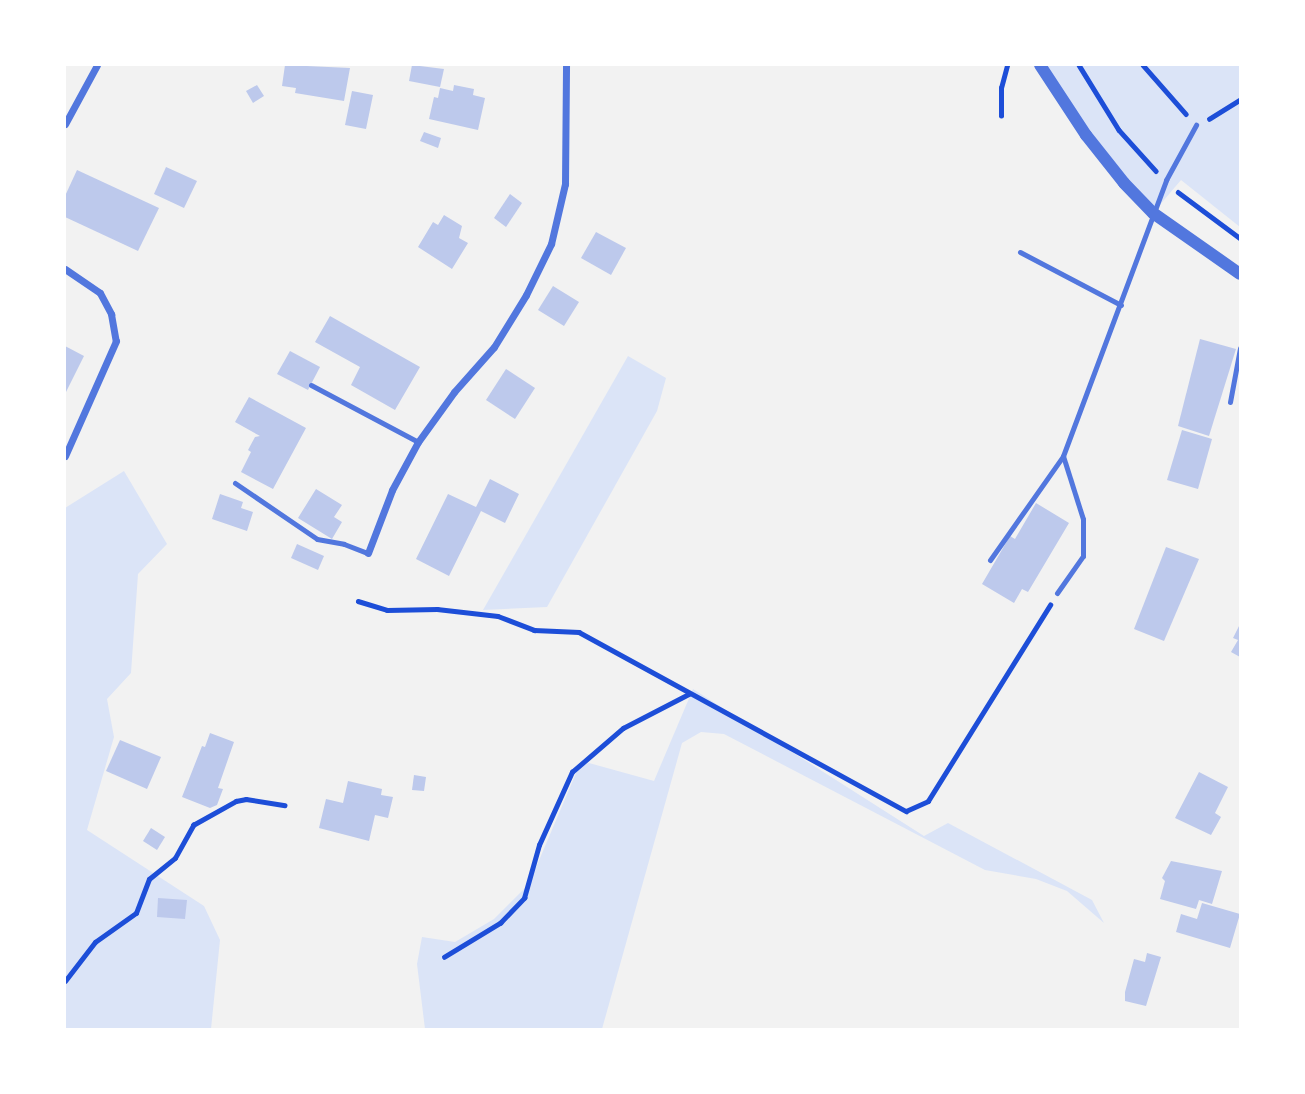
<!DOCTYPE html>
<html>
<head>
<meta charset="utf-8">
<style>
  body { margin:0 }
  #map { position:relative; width:1305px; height:1094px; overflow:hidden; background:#f2f2f2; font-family:"PT Sans",sans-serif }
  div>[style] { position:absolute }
  .green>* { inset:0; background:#dbe4f7 }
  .building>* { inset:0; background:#bdc9ec }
  .path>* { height:4.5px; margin:-2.25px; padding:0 2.25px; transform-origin:2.25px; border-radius:2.25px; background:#1d4ed8 }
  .service>* { height:5px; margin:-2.5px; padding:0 2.5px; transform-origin:2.5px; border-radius:2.5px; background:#5277de }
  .minor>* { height:7px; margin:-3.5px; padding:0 3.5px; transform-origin:3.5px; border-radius:3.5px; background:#5277de }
  .tertiary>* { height:12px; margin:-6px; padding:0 6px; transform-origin:6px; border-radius:6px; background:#5277de }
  span { translate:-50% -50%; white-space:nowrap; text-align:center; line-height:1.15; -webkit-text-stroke:5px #fff; paint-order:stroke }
  .frame { position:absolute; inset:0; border:66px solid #fff; pointer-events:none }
</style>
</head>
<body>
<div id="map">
  <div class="green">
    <i style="clip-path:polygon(1040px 65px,1240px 65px,1240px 227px,1181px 180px,1153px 213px)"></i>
    <i style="clip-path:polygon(628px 356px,666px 378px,657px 411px,547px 607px,483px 610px)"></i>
    <i style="clip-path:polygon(124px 471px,167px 544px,138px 574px,131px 673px,107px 699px,114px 737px,87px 830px,204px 906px,220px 940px,211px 1029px,65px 1029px,65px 508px)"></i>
    <i style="clip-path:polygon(693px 689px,924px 836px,948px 823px,1092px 900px,1104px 923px,1067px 891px,1036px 879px,985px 870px,724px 734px,701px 732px,682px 743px,602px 1029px,425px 1029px,417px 964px,422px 937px,455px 942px,494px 919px,529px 884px,579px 766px,589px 763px,654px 781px)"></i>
  </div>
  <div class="building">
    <i style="clip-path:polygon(285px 65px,350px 68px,344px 101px,295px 93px,296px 88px,282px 86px)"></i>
    <i style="clip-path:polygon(412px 65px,444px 69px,440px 87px,409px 81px)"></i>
    <i style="clip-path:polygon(257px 85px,264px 96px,253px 103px,246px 91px)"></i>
    <i style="clip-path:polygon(454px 85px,474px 89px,473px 95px,485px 98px,478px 130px,429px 119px,434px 97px,438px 98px,440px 88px,453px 91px)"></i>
    <i style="clip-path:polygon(352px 91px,373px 95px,366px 129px,345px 125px)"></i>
    <i style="clip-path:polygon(424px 132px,441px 138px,438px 148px,420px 141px)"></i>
    <i style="clip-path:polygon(166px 167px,197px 181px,184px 208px,154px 194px)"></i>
    <i style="clip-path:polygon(77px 170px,159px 208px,138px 251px,65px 217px,65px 196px)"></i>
    <i style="clip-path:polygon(510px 194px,522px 203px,506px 227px,494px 218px)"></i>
    <i style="clip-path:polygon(444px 215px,462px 226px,459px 238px,468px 243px,452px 269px,418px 247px,433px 222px,438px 225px)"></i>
    <i style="clip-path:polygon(596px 232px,626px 248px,611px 275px,581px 258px)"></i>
    <i style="clip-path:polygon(553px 286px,579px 302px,564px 326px,538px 310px)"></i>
    <i style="clip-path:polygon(330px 316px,420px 367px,395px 410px,351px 385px,360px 367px,315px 342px)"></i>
    <i style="clip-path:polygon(1200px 339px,1236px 349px,1209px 436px,1178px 426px)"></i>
    <i style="clip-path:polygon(65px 346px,84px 356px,65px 394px)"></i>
    <i style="clip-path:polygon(290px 351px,320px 367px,308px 390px,277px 374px)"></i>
    <i style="clip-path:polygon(506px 369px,535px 388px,515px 419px,486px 400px)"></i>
    <i style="clip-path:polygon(249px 397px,306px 428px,273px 489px,241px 472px,251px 452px,248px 450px,255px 437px,260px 436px,235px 422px)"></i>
    <i style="clip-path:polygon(1182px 430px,1212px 439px,1198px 489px,1167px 480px)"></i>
    <i style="clip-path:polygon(490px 479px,519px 494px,505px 523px,481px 511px,449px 576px,416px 559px,448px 494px,476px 507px)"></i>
    <i style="clip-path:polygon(316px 489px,342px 505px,334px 517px,342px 522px,332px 539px,298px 518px)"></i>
    <i style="clip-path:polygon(220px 494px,243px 502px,241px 508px,253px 512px,247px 531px,212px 519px)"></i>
    <i style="clip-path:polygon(1036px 503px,1069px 523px,1028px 592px,1022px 589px,1014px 603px,982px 584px,1010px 536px,1015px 539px)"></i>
    <i style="clip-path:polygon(297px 544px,324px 556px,318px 570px,291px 558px)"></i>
    <i style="clip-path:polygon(1166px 547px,1199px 559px,1164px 641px,1134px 629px)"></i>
    <i style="clip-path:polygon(1240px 624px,1240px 657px,1231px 652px,1238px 640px,1233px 638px)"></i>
    <i style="clip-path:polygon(210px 733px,234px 742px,218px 788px,223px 789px,217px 805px,210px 808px,182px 797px,202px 746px,205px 747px)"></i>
    <i style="clip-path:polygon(120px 740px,161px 757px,147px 789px,106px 771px)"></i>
    <i style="clip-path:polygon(1199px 772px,1228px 787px,1215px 813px,1221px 817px,1211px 835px,1175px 818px)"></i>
    <i style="clip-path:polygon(414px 775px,426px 777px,424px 791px,412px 790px)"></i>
    <i style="clip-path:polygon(348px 781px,382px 789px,381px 795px,393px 797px,388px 818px,375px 815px,369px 841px,319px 828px,326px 799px,343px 803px)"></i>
    <i style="clip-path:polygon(151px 828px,165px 837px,157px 850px,143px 841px)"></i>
    <i style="clip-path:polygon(1171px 861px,1222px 871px,1212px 904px,1199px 900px,1196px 909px,1160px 899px,1165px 881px,1162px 878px)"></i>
    <i style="clip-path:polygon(158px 898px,187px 900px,185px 919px,157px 917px)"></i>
    <i style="clip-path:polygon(1202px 903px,1240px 914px,1230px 948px,1176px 932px,1181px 914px,1197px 919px)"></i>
    <i style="clip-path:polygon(1147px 953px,1161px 957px,1146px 1006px,1125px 1001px,1125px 992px,1134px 959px,1145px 962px)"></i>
  </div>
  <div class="path">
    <i style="left:1079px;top:65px;width:76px;rotate:58.4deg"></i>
    <i style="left:1119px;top:130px;width:55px;rotate:47.9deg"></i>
    <i style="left:1143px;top:65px;width:65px;rotate:48.7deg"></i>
    <i style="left:1001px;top:116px;width:28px;rotate:-90deg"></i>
    <i style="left:1001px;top:88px;width:24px;rotate:-75deg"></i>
    <i style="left:1209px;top:119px;width:36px;rotate:-32deg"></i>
    <i style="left:1178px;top:192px;width:77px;rotate:36.6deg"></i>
    <i style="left:358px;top:601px;width:30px;rotate:17deg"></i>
    <i style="left:387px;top:610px;width:50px;rotate:-1.1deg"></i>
    <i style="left:437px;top:609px;width:61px;rotate:6.5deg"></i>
    <i style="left:498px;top:616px;width:39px;rotate:21deg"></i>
    <i style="left:534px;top:630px;width:45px;rotate:2.5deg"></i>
    <i style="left:579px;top:632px;width:373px;rotate:28.7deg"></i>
    <i style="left:906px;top:811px;width:24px;rotate:-24deg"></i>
    <i style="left:928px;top:801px;width:231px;rotate:-58.1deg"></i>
    <i style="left:444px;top:957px;width:66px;rotate:-31.3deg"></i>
    <i style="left:500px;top:923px;width:35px;rotate:-46deg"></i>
    <i style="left:524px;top:898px;width:55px;rotate:-74.2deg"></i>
    <i style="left:539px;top:845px;width:80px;rotate:-65.7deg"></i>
    <i style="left:572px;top:772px;width:67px;rotate:-40.8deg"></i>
    <i style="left:623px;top:728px;width:74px;rotate:-27.3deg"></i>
    <i style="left:65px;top:981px;width:49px;rotate:-52.4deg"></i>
    <i style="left:95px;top:942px;width:50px;rotate:-35.3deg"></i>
    <i style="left:136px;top:913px;width:36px;rotate:-69deg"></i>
    <i style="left:149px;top:879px;width:33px;rotate:-39deg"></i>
    <i style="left:175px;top:858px;width:38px;rotate:-61deg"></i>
    <i style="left:193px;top:825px;width:49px;rotate:-29.2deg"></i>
    <i style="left:236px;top:801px;width:10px;rotate:-11deg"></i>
    <i style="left:246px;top:799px;width:39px;rotate:9deg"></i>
  </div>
  <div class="service">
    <i style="left:1020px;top:252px;width:114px;rotate:27.7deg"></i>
    <i style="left:311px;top:385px;width:121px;rotate:28deg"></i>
    <i style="left:1230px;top:402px;width:55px;rotate:-79.5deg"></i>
    <i style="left:235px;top:483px;width:99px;rotate:34.3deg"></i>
    <i style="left:317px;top:539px;width:27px;rotate:10deg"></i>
    <i style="left:344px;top:544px;width:26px;rotate:21deg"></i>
    <i style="left:990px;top:560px;width:127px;rotate:-54.9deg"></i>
    <i style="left:1063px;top:456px;width:295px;rotate:-69.5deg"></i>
    <i style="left:1166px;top:180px;width:63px;rotate:-61.4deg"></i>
    <i style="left:1057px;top:593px;width:45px;rotate:-54.9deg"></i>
    <i style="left:1083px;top:556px;width:37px;rotate:-90deg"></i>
    <i style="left:1083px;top:519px;width:66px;rotate:-107.6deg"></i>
  </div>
  <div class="minor">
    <i style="left:65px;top:124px;width:67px;rotate:-61.5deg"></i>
    <i style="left:65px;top:269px;width:42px;rotate:34.4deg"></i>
    <i style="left:100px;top:293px;width:24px;rotate:62deg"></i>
    <i style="left:111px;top:314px;width:27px;rotate:80deg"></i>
    <i style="left:116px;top:341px;width:126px;rotate:113.9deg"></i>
    <i style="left:368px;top:553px;width:67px;rotate:-69.1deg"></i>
    <i style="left:392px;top:490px;width:55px;rotate:-61.6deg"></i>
    <i style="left:418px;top:442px;width:62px;rotate:-54.2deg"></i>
    <i style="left:454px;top:392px;width:60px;rotate:-48.4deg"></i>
    <i style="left:494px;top:347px;width:61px;rotate:-58.4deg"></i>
    <i style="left:526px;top:295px;width:57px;rotate:-63.9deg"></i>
    <i style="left:551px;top:244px;width:62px;rotate:-76.9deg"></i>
    <i style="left:565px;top:184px;width:119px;rotate:-89.5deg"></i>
  </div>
  <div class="tertiary">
    <i style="left:1040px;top:65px;width:84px;rotate:56.7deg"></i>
    <i style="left:1086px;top:135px;width:61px;rotate:51.6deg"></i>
    <i style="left:1124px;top:183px;width:42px;rotate:46deg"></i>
    <i style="left:1153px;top:213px;width:106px;rotate:35deg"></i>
  </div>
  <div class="frame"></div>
</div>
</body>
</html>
